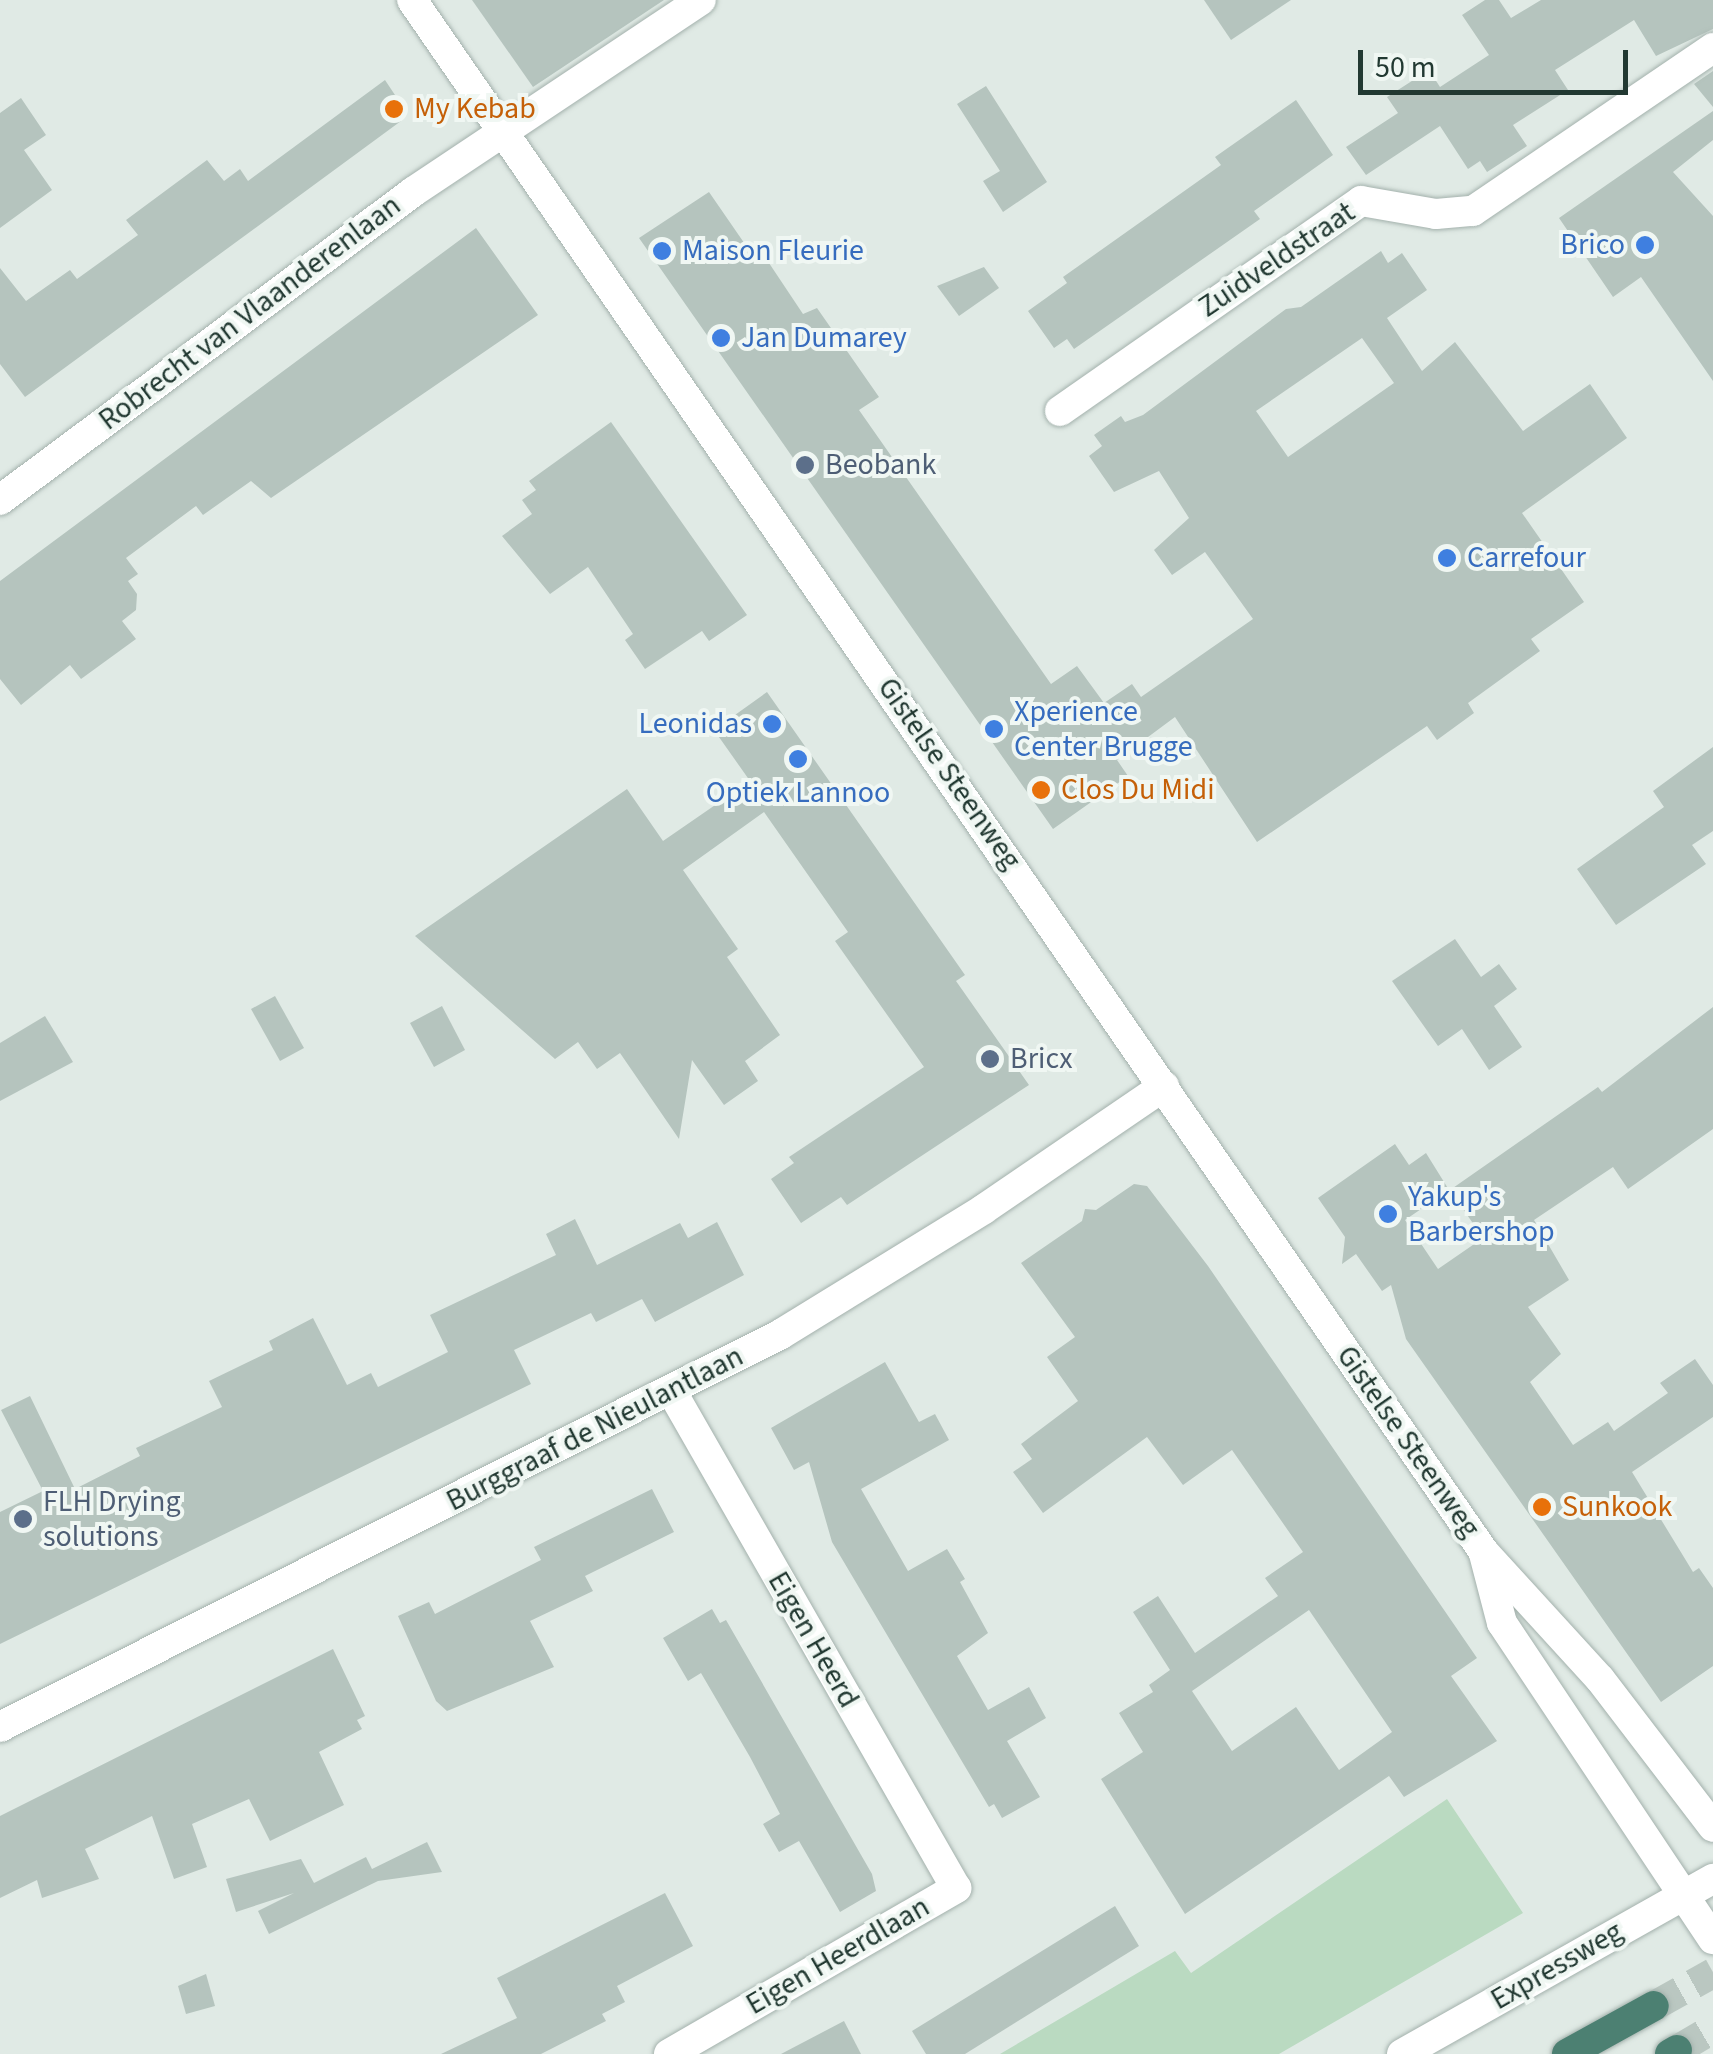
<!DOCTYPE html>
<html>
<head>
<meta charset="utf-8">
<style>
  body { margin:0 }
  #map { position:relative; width:1713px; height:2054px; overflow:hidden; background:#e0eae5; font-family:"Source Sans 3",sans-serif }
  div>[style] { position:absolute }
  .green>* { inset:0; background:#badac1 }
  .building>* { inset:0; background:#b5c4be }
  .trunk-tunnel>* { height:30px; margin-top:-15px; transform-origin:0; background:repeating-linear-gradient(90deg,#bac7c1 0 30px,transparent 0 45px) }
  .roads { filter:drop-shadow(0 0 2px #a3b1ac) drop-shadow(0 0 2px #a3b1ac) }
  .minor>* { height:30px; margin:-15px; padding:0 15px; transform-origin:15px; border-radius:15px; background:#fff }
  .tertiary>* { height:30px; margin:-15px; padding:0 15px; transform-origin:15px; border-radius:15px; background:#fff }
  .secondary>* { height:30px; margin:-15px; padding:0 15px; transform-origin:15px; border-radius:15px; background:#fff }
  .trunk>* { height:30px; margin:-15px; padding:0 15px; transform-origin:15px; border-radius:15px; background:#4c8072 }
  .dots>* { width:28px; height:28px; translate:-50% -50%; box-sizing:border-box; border:5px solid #f0f7f3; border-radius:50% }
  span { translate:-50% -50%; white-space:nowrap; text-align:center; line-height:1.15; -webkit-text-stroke:8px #f0f7f3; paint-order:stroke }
  .food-label { font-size:30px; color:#c56008 }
  .left { translate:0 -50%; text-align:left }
  .shop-label { font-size:30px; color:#366cbe }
  .right { translate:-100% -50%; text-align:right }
  .street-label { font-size:30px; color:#223932 }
  .service-label { font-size:30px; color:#4e5e75 }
  .scale { position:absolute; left:1358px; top:50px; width:270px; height:45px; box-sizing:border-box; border:5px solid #223932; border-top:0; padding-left:12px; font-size:30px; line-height:35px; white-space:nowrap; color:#223932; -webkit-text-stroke:8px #f0f7f3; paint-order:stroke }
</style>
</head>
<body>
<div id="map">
  <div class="green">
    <i style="clip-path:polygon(1447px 1799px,1523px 1913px,1279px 2054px,1000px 2054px,1175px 1951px,1191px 1973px)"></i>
  </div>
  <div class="building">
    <i style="clip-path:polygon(472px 0,664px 0,533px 87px)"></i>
    <i style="clip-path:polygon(1204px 0,1291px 0,1231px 40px)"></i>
    <i style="clip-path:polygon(1485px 0,1499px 0,1511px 18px,1541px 0,1713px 0,1713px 29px,1656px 56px,1634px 20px,1555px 70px,1568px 90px,1513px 125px,1527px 146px,1487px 172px,1480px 161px,1468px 169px,1440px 126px,1366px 175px,1346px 147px,1398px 113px,1387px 97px,1429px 70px,1440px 87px,1489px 55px,1462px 15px)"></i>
    <i style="clip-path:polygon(1713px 71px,1713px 107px,1694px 84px)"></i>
    <i style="clip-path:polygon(385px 80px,401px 104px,401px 121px,25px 397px,0 364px,0 268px,26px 301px,70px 270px,77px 279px,138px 235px,126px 220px,207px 160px,224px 181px,240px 169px,248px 181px)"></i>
    <i style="clip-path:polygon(986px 86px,1047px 182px,1003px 212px,983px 181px,1000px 171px,957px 104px)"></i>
    <i style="clip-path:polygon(21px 98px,46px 135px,24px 150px,52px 190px,0 228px,0 113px)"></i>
    <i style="clip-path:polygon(1296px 100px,1333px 155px,1254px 211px,1260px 219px,1074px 349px,1067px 339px,1054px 348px,1028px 311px,1067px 283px,1063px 277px,1221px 165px,1215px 157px)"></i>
    <i style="clip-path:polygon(1713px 111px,1713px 140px,1673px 172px,1713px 216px,1713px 381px,1641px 277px,1613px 297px,1559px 218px)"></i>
    <i style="clip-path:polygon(evenodd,709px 192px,749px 250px,757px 245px,803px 314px,817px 308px,879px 397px,859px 410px,1051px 684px,1077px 666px,1104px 703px,1132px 684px,1141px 697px,1253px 619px,1205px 552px,1172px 575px,1154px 550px,1189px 518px,1159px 471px,1114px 492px,1089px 456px,1102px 446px,1094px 435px,1121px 416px,1125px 422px,1143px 415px,1286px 309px,1301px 307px,1381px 251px,1388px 263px,1402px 253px,1427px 290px,1387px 318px,1422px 371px,1455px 342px,1523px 431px,1590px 384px,1627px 438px,1522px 513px,1584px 602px,1531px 639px,1540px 651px,1468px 703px,1474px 713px,1437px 740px,1427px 726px,1257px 842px,1175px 717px,1117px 760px,1128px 776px,1053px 829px,639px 238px,709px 192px,1362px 338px,1394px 383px,1288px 457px,1256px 411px,1362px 338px)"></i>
    <i style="clip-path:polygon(476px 228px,538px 315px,271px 498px,251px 481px,203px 515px,196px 506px,126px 558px,138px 574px,128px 581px,137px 594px,136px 610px,122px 621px,136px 639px,81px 679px,70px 665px,21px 705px,0 679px,0 581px)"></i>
    <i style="clip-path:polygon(984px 267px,999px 288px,959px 316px,937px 286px)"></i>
    <i style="clip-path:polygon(611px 422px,747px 615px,709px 641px,702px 631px,645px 669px,625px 640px,633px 634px,588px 567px,550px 594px,502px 536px,532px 514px,522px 500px,536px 490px,529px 481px)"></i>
    <i style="clip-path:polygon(767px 692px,965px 975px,956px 981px,1029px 1085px,847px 1205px,841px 1197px,801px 1223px,771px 1179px,794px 1163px,789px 1157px,924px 1067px,835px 941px,848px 932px,764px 812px,683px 870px,738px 949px,727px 957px,780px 1035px,745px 1061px,758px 1081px,724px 1105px,692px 1060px,679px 1139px,620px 1053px,597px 1069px,578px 1042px,555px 1059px,415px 936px,627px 789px,663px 841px,750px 781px,714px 730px)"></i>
    <i style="clip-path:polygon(1713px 747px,1713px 831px,1692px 845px,1706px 864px,1616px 925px,1577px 869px,1664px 807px,1653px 791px)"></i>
    <i style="clip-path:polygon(1455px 939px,1481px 977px,1499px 964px,1517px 989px,1494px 1006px,1522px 1047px,1489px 1070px,1462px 1029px,1438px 1046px,1392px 981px)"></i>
    <i style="clip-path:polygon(275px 996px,304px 1048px,280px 1061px,251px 1009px)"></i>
    <i style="clip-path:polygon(442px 1006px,465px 1050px,434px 1067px,410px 1023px)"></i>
    <i style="clip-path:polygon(1713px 1007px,1713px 1129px,1628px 1189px,1613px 1167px,1534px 1220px,1569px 1280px,1528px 1307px,1561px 1354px,1530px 1382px,1573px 1445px,1608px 1422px,1614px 1431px,1668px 1393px,1660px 1383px,1695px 1359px,1713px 1385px,1713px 1417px,1632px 1472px,1693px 1572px,1699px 1568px,1713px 1588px,1713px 1666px,1661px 1702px,1406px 1339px,1391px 1285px,1382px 1291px,1356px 1254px,1342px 1264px,1345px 1237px,1318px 1198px,1395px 1144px,1409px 1165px,1426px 1153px,1449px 1190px,1405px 1220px,1438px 1269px,1483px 1238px,1450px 1190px,1598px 1087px,1602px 1092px)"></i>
    <i style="clip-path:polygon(45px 1016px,73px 1062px,0 1101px,0 1043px)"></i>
    <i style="clip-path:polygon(evenodd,1134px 1184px,1147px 1186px,1208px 1266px,1477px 1658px,1451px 1676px,1497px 1741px,1404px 1797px,1389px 1776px,1185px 1914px,1101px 1779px,1143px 1752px,1119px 1713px,1153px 1692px,1149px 1685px,1170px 1670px,1133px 1612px,1158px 1596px,1195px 1653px,1278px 1596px,1265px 1578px,1303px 1552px,1232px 1450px,1183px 1485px,1147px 1437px,1043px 1513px,1013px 1472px,1032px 1459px,1021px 1444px,1078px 1401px,1047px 1357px,1075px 1337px,1021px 1263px,1082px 1221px,1085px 1209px,1096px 1210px,1134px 1184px,1309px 1610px,1392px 1732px,1339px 1770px,1296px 1707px,1232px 1751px,1192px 1691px,1309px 1610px)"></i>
    <i style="clip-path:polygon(575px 1219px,597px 1265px,680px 1223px,688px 1238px,717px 1222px,744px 1275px,655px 1322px,642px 1299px,596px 1322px,591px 1313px,514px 1350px,531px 1384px,0 1644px,0 1512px,43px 1491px,1px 1410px,30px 1396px,75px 1489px,140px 1456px,136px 1448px,222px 1407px,209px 1381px,273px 1350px,269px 1341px,313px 1318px,347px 1385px,371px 1373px,378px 1387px,448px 1352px,430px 1315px,556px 1255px,546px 1234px)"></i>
    <i style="clip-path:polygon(885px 1362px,919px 1422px,935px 1414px,949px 1440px,861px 1489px,908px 1571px,947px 1549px,965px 1579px,960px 1582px,988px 1633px,957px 1656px,988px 1710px,1029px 1687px,1046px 1718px,1007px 1741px,1040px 1797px,1002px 1818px,994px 1804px,989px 1807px,832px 1542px,809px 1462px,794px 1470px,771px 1428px)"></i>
    <i style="clip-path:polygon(652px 1489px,674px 1532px,585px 1576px,593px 1591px,530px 1621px,554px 1667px,447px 1711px,436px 1701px,398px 1616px,429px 1602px,435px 1614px,541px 1560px,534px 1547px)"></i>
    <i style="clip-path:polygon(712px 1609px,720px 1623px,726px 1620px,872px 1874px,876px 1891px,840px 1912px,799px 1841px,779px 1852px,763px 1824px,780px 1814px,750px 1757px,701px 1673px,688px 1681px,663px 1638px)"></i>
    <i style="clip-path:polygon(333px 1649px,365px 1716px,357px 1720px,362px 1729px,319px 1752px,344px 1805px,270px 1841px,249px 1799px,192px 1824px,207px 1867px,174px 1879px,152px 1816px,85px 1849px,99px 1879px,42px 1898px,37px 1880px,0 1898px,0 1816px)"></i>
    <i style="clip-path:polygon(427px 1842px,442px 1872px,378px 1881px,269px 1934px,258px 1911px,294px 1893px,236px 1912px,226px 1879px,301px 1859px,314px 1883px,366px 1857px,372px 1869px)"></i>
    <i style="clip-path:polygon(665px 1893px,693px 1946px,617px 1986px,625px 2002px,602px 2014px,606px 2021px,541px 2054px,441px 2054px,517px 2018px,497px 1978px)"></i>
    <i style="clip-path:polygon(1115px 1906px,1139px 1946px,965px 2054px,926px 2054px,912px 2031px)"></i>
    <i style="clip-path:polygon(206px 1974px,215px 2006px,186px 2014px,178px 1986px)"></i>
    <i style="clip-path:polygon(844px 2021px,861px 2054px,781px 2054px)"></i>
  </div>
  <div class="trunk-tunnel">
    <i style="left:1654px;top:2006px;width:68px;rotate:-29.2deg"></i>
    <i style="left:1677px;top:2050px;width:42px;rotate:-30.3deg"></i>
  </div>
  <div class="roads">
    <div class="minor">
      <i style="left:1060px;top:411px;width:367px;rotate:-34.9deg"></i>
      <i style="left:1361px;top:201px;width:76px;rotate:9.8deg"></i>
      <i style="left:1436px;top:214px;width:37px;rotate:-5deg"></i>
      <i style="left:1473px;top:211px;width:290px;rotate:-34.2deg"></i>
      <i style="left:0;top:500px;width:515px;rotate:-36.71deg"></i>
      <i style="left:413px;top:192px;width:346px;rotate:-33.7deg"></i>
      <i style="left:0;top:1727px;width:874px;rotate:-26.71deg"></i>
      <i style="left:781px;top:1334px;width:238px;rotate:-31.6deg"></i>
      <i style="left:984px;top:1209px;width:218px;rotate:-34.3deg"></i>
      <i style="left:669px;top:2054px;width:332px;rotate:-30deg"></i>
      <i style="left:956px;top:1888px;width:572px;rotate:-119.79deg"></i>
    </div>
    <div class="tertiary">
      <i style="left:1402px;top:2054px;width:357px;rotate:-29.4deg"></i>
    </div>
    <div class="secondary">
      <i style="left:412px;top:0;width:1885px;rotate:55.37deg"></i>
      <i style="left:1483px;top:1551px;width:173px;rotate:47.6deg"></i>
      <i style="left:1600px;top:1679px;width:186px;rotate:52.6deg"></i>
      <i style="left:1484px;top:1554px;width:71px;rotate:75.4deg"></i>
      <i style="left:1502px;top:1623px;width:380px;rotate:56.3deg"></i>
    </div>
    <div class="trunk">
      <i style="left:1567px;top:2054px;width:99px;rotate:-28.9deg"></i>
      <i style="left:1670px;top:2054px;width:8px;rotate:-30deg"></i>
    </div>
  </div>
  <div class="dots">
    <i style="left:394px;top:109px;background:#e8710a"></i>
    <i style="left:1645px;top:245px;background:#3f7fe0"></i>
    <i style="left:662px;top:251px;background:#3f7fe0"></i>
    <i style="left:721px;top:338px;background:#3f7fe0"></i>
    <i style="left:805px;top:465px;background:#5c6f8a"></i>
    <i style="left:1447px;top:558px;background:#3f7fe0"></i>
    <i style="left:772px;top:724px;background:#3f7fe0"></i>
    <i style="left:994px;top:729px;background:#3f7fe0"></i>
    <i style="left:798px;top:759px;background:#3f7fe0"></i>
    <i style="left:1041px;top:790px;background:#e8710a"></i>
    <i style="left:990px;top:1059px;background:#5c6f8a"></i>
    <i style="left:1388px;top:1214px;background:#3f7fe0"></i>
    <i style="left:1542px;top:1507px;background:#e8710a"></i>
    <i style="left:23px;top:1519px;background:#5c6f8a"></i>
  </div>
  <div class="food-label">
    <span class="left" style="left:414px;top:109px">My Kebab</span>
    <span class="left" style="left:1061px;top:790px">Clos Du Midi</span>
    <span class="left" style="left:1562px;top:1507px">Sunkook</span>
  </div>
  <div class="shop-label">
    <span class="right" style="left:1625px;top:245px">Brico</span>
    <span class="left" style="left:682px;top:251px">Maison Fleurie</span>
    <span class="left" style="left:741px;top:338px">Jan Dumarey</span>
    <span class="left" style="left:1467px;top:558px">Carrefour</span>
    <span class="left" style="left:1014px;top:729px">Xperience<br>Center Brugge</span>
    <span class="right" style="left:752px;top:724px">Leonidas</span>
    <span style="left:798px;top:793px">Optiek Lannoo</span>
    <span class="left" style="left:1408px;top:1214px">Yakup's<br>Barbershop</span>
  </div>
  <div class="street-label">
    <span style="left:1277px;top:260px;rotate:-34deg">Zuidveldstraat</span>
    <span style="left:250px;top:313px;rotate:-37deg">Robrecht van Vlaanderenlaan</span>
    <span style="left:949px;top:774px;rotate:55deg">Gistelse Steenweg</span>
    <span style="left:595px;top:1429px;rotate:-27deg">Burggraaf de Nieulantlaan</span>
    <span style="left:1408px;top:1442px;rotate:55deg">Gistelse Steenweg</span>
    <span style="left:813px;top:1640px;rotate:60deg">Eigen Heerd</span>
    <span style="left:838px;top:1956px;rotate:-30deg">Eigen Heerdlaan</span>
    <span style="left:1557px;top:1966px;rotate:-30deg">Expressweg</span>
  </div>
  <div class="service-label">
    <span class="left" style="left:825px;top:465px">Beobank</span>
    <span class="left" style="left:1010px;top:1059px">Bricx</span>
    <span class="left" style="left:43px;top:1519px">FLH Drying<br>solutions</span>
  </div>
  <div class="scale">50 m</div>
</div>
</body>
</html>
